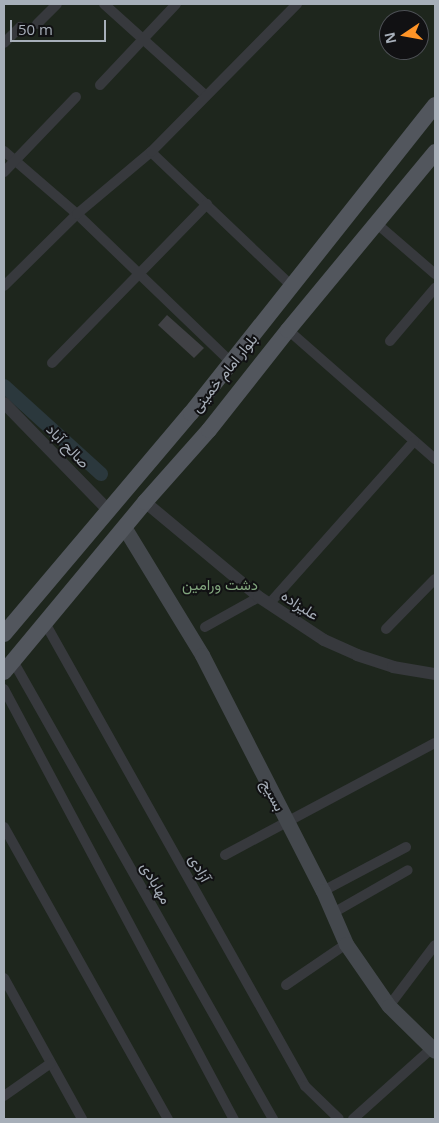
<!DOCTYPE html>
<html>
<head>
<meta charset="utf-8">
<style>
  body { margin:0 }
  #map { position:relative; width:439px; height:1123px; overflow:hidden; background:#161618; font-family:"Open Sans",Vazirmatn,sans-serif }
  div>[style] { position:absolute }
  .green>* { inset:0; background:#1e261d }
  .canal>* { height:14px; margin:-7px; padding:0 7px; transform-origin:7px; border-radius:7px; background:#2b383d }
  .building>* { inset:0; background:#404145 }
  .minor>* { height:10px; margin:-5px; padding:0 5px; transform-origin:5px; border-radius:5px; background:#37393d }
  .tertiary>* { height:12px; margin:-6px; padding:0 6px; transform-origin:6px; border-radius:6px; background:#37393d }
  .secondary>* { height:15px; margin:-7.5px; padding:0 7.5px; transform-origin:7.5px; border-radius:7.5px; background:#44484d }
  .primary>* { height:16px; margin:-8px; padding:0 8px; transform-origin:8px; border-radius:8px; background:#52565d }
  span { translate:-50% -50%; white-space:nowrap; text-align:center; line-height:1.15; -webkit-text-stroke:4px #111113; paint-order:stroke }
  .street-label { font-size:15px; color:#a7afb9 }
  .park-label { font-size:15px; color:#81a57d }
  .frame { position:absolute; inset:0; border:5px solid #a7afb9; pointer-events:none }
  .north { position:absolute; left:379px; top:10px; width:50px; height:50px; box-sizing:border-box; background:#111113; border:1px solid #4d5055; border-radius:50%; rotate:258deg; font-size:14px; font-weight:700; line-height:20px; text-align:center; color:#a7afb9 }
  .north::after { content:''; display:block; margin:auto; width:18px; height:22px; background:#fe9427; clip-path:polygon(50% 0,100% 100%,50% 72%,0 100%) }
  .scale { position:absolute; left:10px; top:20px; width:96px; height:22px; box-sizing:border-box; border:2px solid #a7afb9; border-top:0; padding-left:6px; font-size:15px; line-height:18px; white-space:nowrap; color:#a7afb9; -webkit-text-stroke:4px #111113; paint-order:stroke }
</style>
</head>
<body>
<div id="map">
  <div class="green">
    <i style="clip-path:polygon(evenodd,4px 4px,435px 4px,435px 1119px,4px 1119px,4px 4px,389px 20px,419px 20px,419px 50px,389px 50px,389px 20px)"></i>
  </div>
  <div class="canal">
    <i style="left:4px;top:386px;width:131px;rotate:42.2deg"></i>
  </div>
  <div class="building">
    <i style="clip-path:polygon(167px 315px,204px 348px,194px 358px,158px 325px)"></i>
  </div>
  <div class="minor">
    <i style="left:104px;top:4px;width:137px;rotate:42deg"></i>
    <i style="left:37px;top:24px;width:28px;rotate:-45deg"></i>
    <i style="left:4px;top:43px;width:23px;rotate:-45deg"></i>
    <i style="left:100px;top:85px;width:111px;rotate:-46.8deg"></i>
    <i style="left:4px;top:151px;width:96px;rotate:40.8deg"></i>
    <i style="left:77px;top:214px;width:214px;rotate:43.9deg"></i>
    <i style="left:151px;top:152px;width:196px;rotate:43.6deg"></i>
    <i style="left:4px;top:172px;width:104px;rotate:-46.2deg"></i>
    <i style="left:376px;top:223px;width:78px;rotate:40.8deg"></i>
    <i style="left:4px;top:286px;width:103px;rotate:-44.6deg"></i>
    <i style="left:77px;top:214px;width:97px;rotate:-40deg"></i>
    <i style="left:151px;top:152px;width:208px;rotate:-45.4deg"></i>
    <i style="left:288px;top:330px;width:196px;rotate:41.3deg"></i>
    <i style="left:390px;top:341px;width:70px;rotate:-49.7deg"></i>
    <i style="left:52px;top:363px;width:222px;rotate:-45.7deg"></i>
    <i style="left:269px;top:604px;width:218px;rotate:-48.3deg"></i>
    <i style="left:45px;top:623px;width:531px;rotate:60.68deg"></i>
    <i style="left:305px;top:1086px;width:47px;rotate:44.1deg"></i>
    <i style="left:205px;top:627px;width:62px;rotate:-29.1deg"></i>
    <i style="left:386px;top:629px;width:70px;rotate:-45.6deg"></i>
    <i style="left:13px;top:661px;width:527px;rotate:60.42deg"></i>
    <i style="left:4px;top:689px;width:488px;rotate:61.9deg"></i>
    <i style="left:4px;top:827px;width:335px;rotate:60.7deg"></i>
    <i style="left:225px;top:855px;width:238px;rotate:-28.1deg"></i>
    <i style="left:323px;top:891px;width:94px;rotate:-27.9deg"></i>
    <i style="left:333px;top:913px;width:86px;rotate:-29.8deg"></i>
    <i style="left:4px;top:978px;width:161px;rotate:61deg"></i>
    <i style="left:286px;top:985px;width:73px;rotate:-34.3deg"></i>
    <i style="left:389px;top:1006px;width:76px;rotate:-53deg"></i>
    <i style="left:4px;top:1096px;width:57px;rotate:-35.1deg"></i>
    <i style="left:353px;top:1119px;width:106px;rotate:-41.9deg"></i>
  </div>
  <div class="tertiary">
    <i style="left:4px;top:403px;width:151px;rotate:45.8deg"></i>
    <i style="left:145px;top:502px;width:148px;rotate:39.8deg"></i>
    <i style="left:259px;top:597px;width:78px;rotate:33.5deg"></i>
    <i style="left:324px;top:640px;width:36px;rotate:24deg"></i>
    <i style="left:357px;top:655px;width:38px;rotate:18deg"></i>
    <i style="left:393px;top:667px;width:43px;rotate:9.5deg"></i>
  </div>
  <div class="secondary">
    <i style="left:124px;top:527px;width:150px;rotate:58.6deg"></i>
    <i style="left:202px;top:655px;width:265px;rotate:62.9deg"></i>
    <i style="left:323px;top:891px;width:58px;rotate:66.5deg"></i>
    <i style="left:346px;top:944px;width:75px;rotate:55.3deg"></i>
    <i style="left:389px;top:1006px;width:64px;rotate:44.4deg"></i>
  </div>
  <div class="primary">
    <i style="left:4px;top:634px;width:289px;rotate:-49.8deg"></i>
    <i style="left:191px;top:413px;width:393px;rotate:-51.6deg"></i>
    <i style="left:4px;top:672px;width:221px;rotate:-50.3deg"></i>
    <i style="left:145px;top:502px;width:96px;rotate:-48.4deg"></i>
    <i style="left:209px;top:430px;width:127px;rotate:-51.7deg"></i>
    <i style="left:288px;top:330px;width:231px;rotate:-50.4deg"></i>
  </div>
  <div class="street-label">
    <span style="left:224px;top:373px;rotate:-51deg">بلوار امام خمینی</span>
    <span style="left:68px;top:446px;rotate:46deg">صالح آباد</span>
    <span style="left:300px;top:605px;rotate:33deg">علیزاده</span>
    <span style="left:273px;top:795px;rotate:62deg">بسیج</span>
    <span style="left:200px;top:868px;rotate:61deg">آزادی</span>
    <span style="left:156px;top:883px;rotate:60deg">مهابادی</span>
  </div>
  <div class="park-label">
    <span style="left:220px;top:585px">دشت ورامین</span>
  </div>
  <div class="frame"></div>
  <div class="north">N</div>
  <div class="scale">50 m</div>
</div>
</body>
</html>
